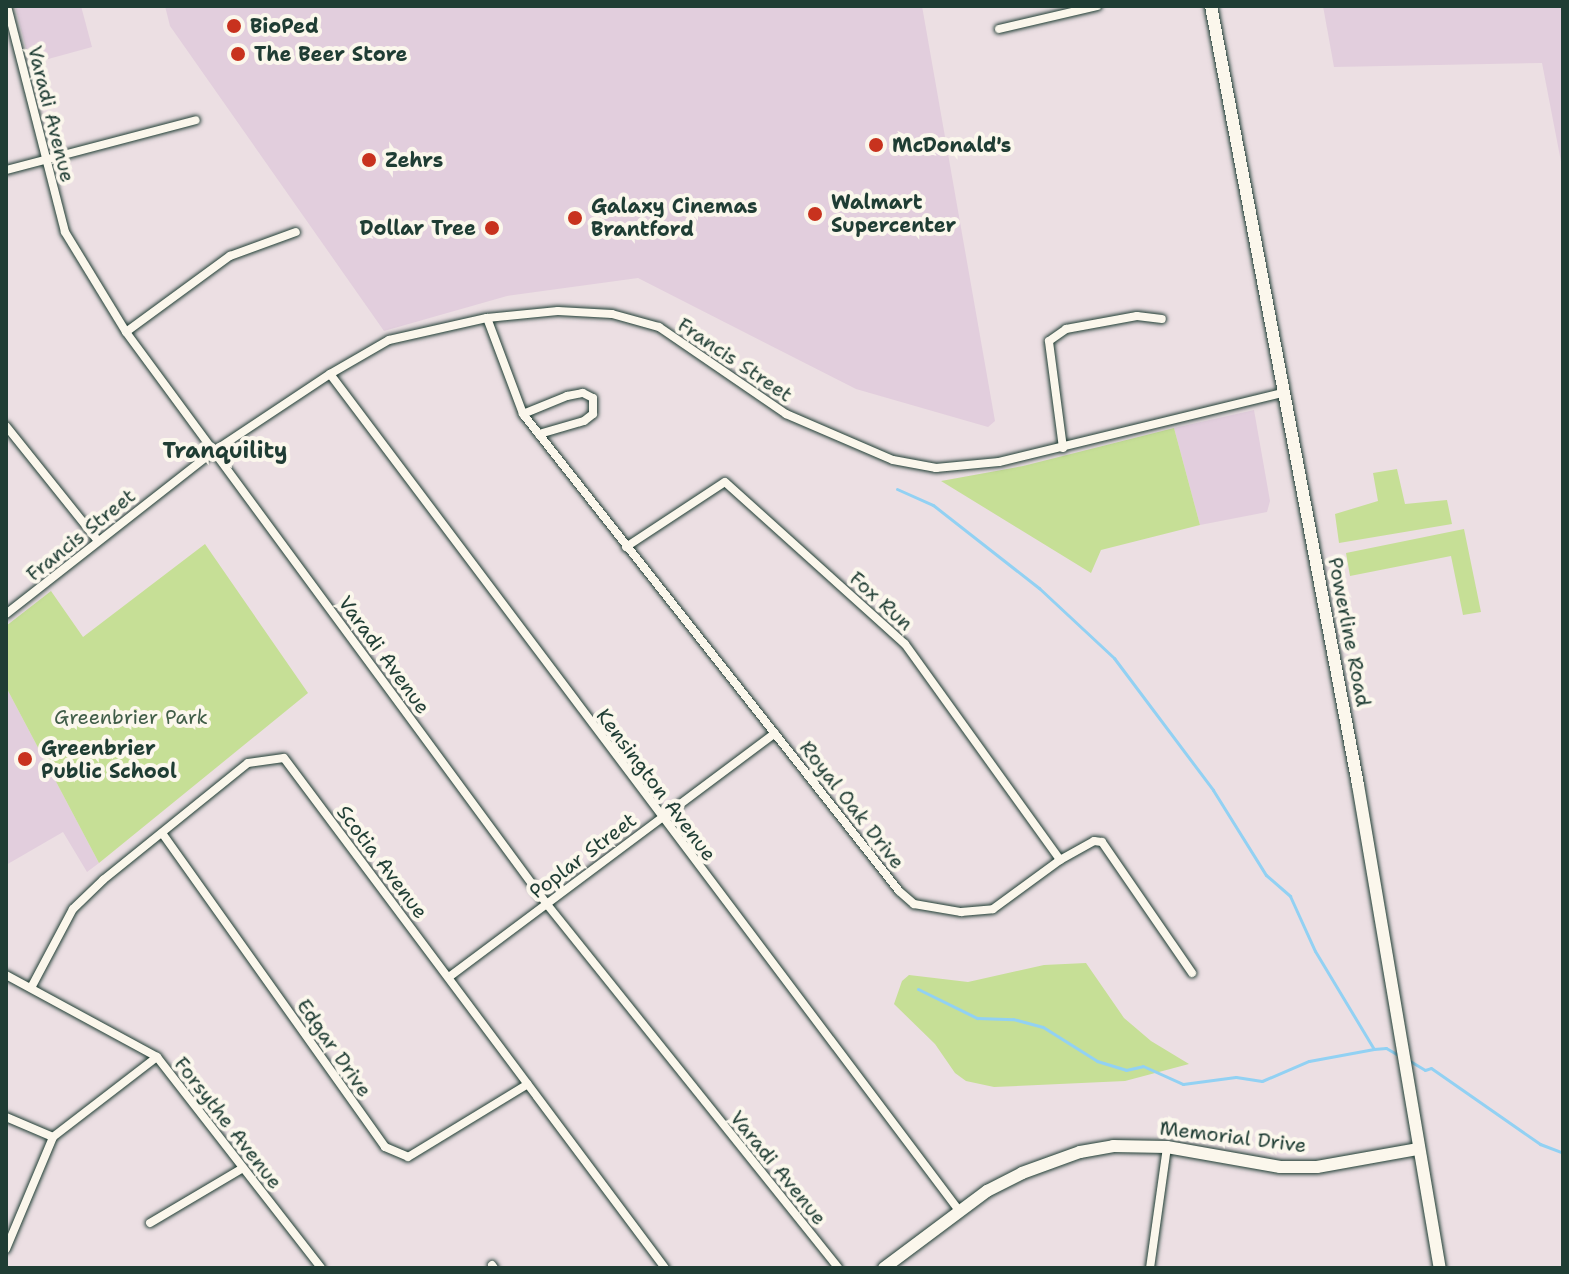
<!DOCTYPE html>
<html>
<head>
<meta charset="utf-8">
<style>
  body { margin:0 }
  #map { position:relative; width:1569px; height:1274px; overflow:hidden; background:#ecdfe3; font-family:"Shantell Sans",sans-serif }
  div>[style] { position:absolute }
  .built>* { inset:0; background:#e2cedd }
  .green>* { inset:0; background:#c6df96 }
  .stream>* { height:3px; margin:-1.5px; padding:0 1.5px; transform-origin:1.5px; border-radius:1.5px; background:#92d1f3 }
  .roads { filter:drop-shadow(0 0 2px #1f3d34) drop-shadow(0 0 2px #1f3d34) }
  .street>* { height:8px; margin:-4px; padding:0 4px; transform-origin:4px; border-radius:4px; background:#fbf7ec }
  .secondary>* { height:12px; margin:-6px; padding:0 6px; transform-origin:6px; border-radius:6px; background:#fbf7ec }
  .dots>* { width:22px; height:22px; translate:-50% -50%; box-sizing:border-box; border:4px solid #fbf7ec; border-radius:50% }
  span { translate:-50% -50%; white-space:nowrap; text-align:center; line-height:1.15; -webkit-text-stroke:8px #fbf7ec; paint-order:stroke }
  .poi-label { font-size:20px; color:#1f3d34; font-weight:700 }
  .left { translate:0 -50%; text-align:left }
  .right { translate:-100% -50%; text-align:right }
  .street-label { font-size:20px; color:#1f3d34 }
  .park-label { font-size:20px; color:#405d48 }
  .neighbourhood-label { font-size:22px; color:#1f3d34; font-weight:700 }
  .frame { position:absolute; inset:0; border:8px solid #1f3d34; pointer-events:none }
</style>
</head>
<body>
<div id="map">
  <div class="built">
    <i style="clip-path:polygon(15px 6px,81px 6px,92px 47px,30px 64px)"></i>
    <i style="clip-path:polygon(165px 6px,922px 6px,995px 421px,988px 427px,856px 389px,638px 278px,507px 296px,384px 331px,170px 26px)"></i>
    <i style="clip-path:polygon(1323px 6px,1563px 6px,1563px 172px,1542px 63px,1334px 67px)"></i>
    <i style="clip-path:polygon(1254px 410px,1270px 501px,1267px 512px,1200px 525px,1174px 428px)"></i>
    <i style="clip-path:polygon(6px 687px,99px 863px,87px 872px,63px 832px,6px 865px)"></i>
  </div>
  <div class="green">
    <i style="clip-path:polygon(1174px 428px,1200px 525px,1101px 550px,1091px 573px,941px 481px,1023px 466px)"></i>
    <i style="clip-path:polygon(1397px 469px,1405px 504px,1447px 500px,1452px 524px,1339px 543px,1335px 514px,1378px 501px,1373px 473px)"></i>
    <i style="clip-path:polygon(1464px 529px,1481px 612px,1463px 615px,1451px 556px,1350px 576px,1346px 553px)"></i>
    <i style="clip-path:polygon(205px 544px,308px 693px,99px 863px,6px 687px,6px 626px,51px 591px,83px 637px)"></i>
    <i style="clip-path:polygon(1086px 963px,1124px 1018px,1151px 1041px,1189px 1064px,1125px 1081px,994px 1087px,966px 1081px,955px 1073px,935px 1044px,894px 1004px,902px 981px,909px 975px,968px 982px,1044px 965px)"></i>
  </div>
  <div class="stream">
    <i style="left:897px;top:489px;width:39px;rotate:24deg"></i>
    <i style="left:933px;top:505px;width:135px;rotate:38.1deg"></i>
    <i style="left:1039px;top:588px;width:103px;rotate:43deg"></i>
    <i style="left:1114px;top:658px;width:165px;rotate:53.1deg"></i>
    <i style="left:1213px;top:790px;width:100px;rotate:58.1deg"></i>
    <i style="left:1266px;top:875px;width:32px;rotate:41deg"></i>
    <i style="left:1290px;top:896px;width:60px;rotate:65.6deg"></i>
    <i style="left:1315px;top:951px;width:114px;rotate:59deg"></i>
    <i style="left:918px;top:989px;width:66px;rotate:26.2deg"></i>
    <i style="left:977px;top:1018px;width:36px;rotate:2deg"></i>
    <i style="left:1013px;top:1019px;width:31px;rotate:15deg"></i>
    <i style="left:1043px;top:1027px;width:64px;rotate:32.2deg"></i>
    <i style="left:1097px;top:1061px;width:30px;rotate:17deg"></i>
    <i style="left:1126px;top:1070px;width:17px;rotate:-13deg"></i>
    <i style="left:1143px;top:1066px;width:44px;rotate:24.2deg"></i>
    <i style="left:1183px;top:1084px;width:53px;rotate:-7.5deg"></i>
    <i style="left:1236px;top:1077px;width:26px;rotate:9deg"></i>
    <i style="left:1262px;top:1081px;width:51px;rotate:-23.1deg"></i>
    <i style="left:1309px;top:1061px;width:66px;rotate:-10.5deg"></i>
    <i style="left:1374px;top:1049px;width:12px;rotate:-5deg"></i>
    <i style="left:1386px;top:1048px;width:16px;rotate:30deg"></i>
    <i style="left:1410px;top:1061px;width:17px;rotate:31deg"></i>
    <i style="left:1425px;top:1070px;width:6px;rotate:-18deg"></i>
    <i style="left:1431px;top:1068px;width:133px;rotate:34.9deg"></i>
    <i style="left:1540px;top:1144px;width:25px;rotate:21deg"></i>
  </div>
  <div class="roads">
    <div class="street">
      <i style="left:7px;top:6px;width:233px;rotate:75.6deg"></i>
      <i style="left:65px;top:232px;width:117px;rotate:58.6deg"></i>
      <i style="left:126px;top:332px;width:709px;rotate:53.66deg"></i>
      <i style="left:546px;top:903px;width:467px;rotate:51.3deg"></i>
      <i style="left:999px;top:29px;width:101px;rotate:-13.2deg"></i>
      <i style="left:6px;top:170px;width:196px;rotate:-14.7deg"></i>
      <i style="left:487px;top:318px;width:103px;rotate:69.4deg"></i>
      <i style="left:523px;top:414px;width:607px;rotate:51.75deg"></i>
      <i style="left:899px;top:891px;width:20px;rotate:41deg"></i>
      <i style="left:914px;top:904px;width:48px;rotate:9.7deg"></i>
      <i style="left:961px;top:912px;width:32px;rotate:-5deg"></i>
      <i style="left:993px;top:909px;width:83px;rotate:-36.2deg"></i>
      <i style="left:1060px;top:860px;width:39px;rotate:-29deg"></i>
      <i style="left:1094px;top:841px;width:8px;rotate:7deg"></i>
      <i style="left:1102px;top:842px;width:159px;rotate:55.5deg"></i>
      <i style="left:126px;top:332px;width:129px;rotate:-36.2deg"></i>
      <i style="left:230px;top:256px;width:70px;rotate:-20deg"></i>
      <i style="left:330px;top:374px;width:1048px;rotate:53.06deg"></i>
      <i style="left:523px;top:414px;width:48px;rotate:-22.2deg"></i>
      <i style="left:567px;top:396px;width:16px;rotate:-11deg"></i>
      <i style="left:583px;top:393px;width:11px;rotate:27deg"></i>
      <i style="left:593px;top:398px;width:16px;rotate:90deg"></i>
      <i style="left:593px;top:414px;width:11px;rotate:142deg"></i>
      <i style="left:584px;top:421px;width:47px;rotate:163.9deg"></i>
      <i style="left:6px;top:426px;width:147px;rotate:51.3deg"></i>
      <i style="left:1063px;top:448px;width:108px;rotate:-97.5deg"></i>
      <i style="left:1049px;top:341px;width:21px;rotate:-35deg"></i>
      <i style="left:1066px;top:329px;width:72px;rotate:-10.4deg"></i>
      <i style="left:1137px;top:316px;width:25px;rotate:7deg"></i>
      <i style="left:626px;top:547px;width:118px;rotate:-33.3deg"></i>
      <i style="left:725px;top:482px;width:242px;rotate:42deg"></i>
      <i style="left:905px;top:644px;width:266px;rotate:54.3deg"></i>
      <i style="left:6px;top:614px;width:264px;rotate:-38.1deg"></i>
      <i style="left:214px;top:451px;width:139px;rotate:-33.6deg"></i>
      <i style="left:330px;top:374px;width:68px;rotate:-30deg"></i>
      <i style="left:389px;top:340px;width:100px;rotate:-12.7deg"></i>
      <i style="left:487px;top:318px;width:71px;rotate:-5.6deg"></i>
      <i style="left:558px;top:311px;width:54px;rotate:3.2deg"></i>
      <i style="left:612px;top:314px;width:49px;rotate:15.5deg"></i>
      <i style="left:659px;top:327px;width:154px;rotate:34.4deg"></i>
      <i style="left:786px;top:414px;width:116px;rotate:23.3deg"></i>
      <i style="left:893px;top:460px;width:44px;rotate:10.5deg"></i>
      <i style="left:936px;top:468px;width:63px;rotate:-5.4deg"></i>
      <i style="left:999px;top:462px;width:292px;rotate:-13.7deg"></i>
      <i style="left:162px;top:833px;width:385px;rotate:54.6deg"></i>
      <i style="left:385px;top:1147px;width:25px;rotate:23deg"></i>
      <i style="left:408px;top:1157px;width:140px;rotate:-31.3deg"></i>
      <i style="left:6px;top:975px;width:172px;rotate:28.5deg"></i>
      <i style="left:157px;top:1057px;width:267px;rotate:52.1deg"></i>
      <i style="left:449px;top:977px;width:407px;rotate:-36.8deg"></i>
      <i style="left:32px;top:986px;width:87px;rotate:-62deg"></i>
      <i style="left:73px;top:909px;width:42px;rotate:-44deg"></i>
      <i style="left:103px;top:880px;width:186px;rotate:-38.9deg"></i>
      <i style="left:248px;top:763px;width:36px;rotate:-8deg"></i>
      <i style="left:284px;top:758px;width:637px;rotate:53.24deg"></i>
      <i style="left:6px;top:1117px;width:51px;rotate:23.1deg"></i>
      <i style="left:150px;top:1223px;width:108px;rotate:-30.6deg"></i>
      <i style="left:6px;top:1249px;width:121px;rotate:-67.2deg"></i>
      <i style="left:53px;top:1137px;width:131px;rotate:-37.6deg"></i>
      <i style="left:492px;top:1265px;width:4px;rotate:56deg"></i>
      <i style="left:1150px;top:1268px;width:122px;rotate:-82deg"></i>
    </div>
    <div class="secondary">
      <i style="left:1211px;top:6px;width:793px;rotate:79.31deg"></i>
      <i style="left:1358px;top:785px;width:490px;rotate:80.4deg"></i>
      <i style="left:884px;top:1268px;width:129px;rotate:-36.8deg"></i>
      <i style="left:987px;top:1191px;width:39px;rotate:-27deg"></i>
      <i style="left:1022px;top:1173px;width:62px;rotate:-19.9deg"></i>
      <i style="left:1080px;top:1152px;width:34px;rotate:-10deg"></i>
      <i style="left:1113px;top:1146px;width:54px;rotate:1.1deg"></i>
      <i style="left:1167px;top:1147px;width:115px;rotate:10deg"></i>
      <i style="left:1280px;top:1167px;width:37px"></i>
      <i style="left:1317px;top:1167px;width:103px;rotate:-10.1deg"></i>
    </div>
  </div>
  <div class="dots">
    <i style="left:234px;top:26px;background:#c8321e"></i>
    <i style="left:238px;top:54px;background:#c8321e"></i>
    <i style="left:876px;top:145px;background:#c8321e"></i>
    <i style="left:369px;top:160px;background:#c8321e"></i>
    <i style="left:815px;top:214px;background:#c8321e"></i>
    <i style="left:575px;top:218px;background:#c8321e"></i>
    <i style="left:492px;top:228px;background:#c8321e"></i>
    <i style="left:25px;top:759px;background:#c8321e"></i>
  </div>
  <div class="poi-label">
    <span class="left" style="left:250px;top:26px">BioPed</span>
    <span class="left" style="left:254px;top:54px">The Beer Store</span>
    <span class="left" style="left:892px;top:145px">McDonald's</span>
    <span class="left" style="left:385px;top:160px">Zehrs</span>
    <span class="left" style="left:831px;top:214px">Walmart<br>Supercenter</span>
    <span class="left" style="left:591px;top:218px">Galaxy Cinemas<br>Brantford</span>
    <span class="right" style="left:476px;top:228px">Dollar Tree</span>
    <span class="left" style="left:41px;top:760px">Greenbrier<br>Public School</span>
  </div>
  <div class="street-label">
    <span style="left:51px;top:114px;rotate:76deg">Varadi Avenue</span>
    <span style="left:735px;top:360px;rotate:34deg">Francis Street</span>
    <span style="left:81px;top:535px;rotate:-39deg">Francis Street</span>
    <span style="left:881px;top:601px;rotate:42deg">Fox Run</span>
    <span style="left:1349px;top:632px;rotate:79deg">Powerline Road</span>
    <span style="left:384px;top:655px;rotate:54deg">Varadi Avenue</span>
    <span style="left:656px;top:785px;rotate:53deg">Kensington Avenue</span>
    <span style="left:852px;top:805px;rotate:52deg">Royal Oak Drive</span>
    <span style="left:583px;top:856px;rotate:-37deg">Poplar Street</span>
    <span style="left:382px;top:862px;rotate:53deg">Scotia Avenue</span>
    <span style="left:334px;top:1048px;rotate:55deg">Edgar Drive</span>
    <span style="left:228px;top:1123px;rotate:52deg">Forsythe Avenue</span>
    <span style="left:1233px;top:1137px;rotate:7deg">Memorial Drive</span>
    <span style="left:778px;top:1168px;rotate:51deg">Varadi Avenue</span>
  </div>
  <div class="park-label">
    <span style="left:131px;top:717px">Greenbrier Park</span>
  </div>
  <div class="neighbourhood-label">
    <span style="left:225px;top:451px">Tranquility</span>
  </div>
  <div class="frame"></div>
</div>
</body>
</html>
